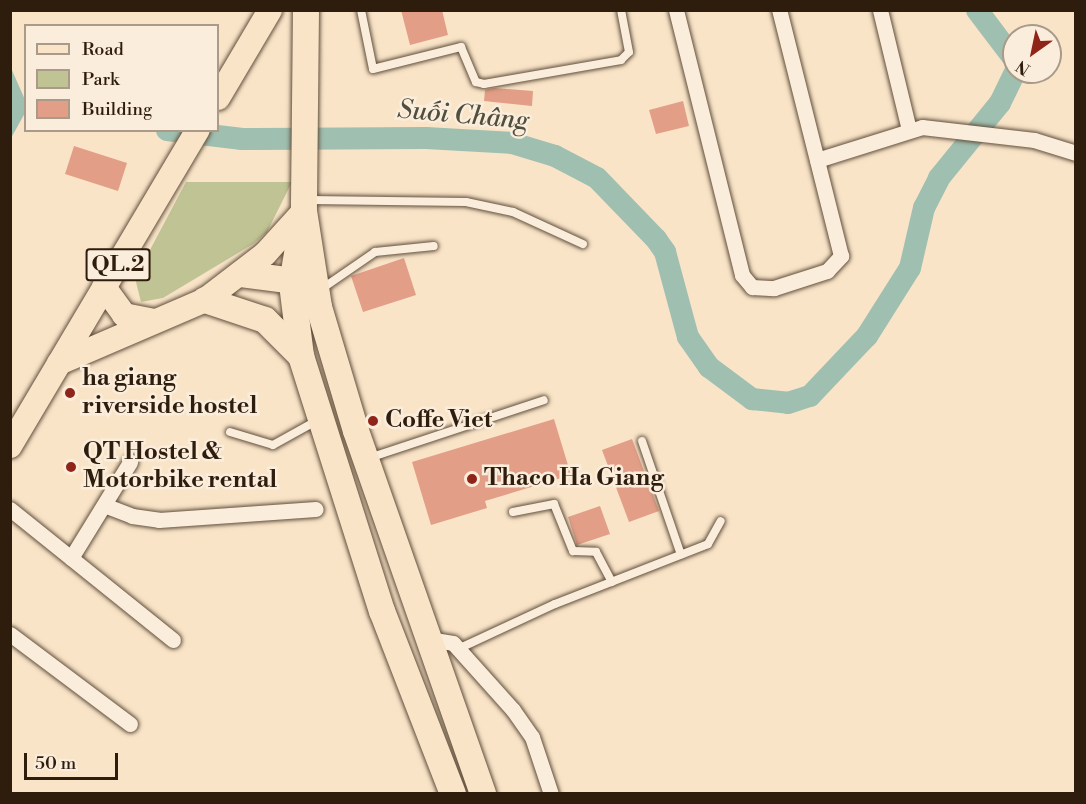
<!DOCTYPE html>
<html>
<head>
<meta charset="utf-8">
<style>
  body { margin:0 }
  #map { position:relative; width:1086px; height:804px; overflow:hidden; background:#f9e4c8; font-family:"Libre Bodoni",serif }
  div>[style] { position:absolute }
  .green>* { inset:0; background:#c0c494 }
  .water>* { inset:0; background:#9fbfb0 }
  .river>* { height:22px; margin:-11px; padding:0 11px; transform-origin:11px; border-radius:11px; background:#9fbfb0 }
  .building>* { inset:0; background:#e39e87 }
  .roads { filter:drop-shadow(0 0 2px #614f3c) drop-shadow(0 0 2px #614f3c) }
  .service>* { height:8px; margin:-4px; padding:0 4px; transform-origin:4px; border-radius:4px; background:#fbeddb }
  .minor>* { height:15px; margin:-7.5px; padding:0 7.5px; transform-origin:7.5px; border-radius:7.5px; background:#fbeddb }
  .primary>* { height:24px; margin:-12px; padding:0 12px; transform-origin:12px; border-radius:12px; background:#f9e4c8 }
  .trunk>* { height:26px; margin:-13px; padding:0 13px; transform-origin:13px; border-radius:13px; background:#f9e4c8 }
  .dots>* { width:16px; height:16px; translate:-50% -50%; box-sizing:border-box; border:3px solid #fbeddb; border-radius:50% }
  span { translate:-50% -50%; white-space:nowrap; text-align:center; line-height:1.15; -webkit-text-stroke:5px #fbeddb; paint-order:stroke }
  .shield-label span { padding:2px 4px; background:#fbeddb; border:2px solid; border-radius:4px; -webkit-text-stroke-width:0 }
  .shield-label { font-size:22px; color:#2e1d0d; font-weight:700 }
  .poi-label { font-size:24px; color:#2e1d0d; font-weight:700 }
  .left { translate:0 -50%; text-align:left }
  .water-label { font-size:26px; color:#504e3e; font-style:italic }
  .frame { position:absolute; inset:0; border:12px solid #2e1d0d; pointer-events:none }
  .legend { position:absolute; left:24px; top:24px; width:195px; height:108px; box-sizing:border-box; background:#fbeddb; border:2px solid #a99a89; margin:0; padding:8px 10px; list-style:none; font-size:18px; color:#2e1d0d }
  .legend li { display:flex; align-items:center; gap:12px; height:30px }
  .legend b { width:30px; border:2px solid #a99a89 }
  .north { position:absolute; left:1002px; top:24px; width:60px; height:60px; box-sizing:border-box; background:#fbeddb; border:2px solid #a99a89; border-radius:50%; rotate:213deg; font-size:16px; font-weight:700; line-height:24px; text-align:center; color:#2e1d0d }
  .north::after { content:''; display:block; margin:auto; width:21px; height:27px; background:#8f2418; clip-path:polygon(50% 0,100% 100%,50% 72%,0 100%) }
  .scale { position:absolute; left:24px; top:753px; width:94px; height:27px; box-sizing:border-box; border:3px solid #2e1d0d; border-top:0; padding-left:8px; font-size:18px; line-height:21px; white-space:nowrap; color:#2e1d0d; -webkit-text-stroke:4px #fbeddb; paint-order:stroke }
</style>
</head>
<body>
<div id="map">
  <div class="green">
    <i style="clip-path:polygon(186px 182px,292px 182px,267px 232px,253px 244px,163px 298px,141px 302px,135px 278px)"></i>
  </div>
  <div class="water">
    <i style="clip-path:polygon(11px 68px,26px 102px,25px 113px,11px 138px)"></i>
  </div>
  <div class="river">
    <i style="left:977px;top:10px;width:61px;rotate:52.9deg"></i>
    <i style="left:167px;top:130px;width:76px;rotate:6.8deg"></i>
    <i style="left:242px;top:139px;width:184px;rotate:-0.3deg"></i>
    <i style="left:426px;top:138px;width:86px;rotate:3.3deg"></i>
    <i style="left:512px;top:143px;width:45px;rotate:16.8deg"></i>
    <i style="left:555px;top:156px;width:47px;rotate:27.6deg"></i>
    <i style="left:597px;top:178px;width:85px;rotate:46deg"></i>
    <i style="left:656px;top:239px;width:16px;rotate:55deg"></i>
    <i style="left:665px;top:252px;width:88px;rotate:74.9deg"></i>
    <i style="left:688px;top:337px;width:37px;rotate:55deg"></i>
    <i style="left:709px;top:367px;width:54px;rotate:36.7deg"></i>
    <i style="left:752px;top:399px;width:36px;rotate:6deg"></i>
    <i style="left:788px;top:403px;width:23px;rotate:-18deg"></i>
    <i style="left:810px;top:396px;width:83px;rotate:-46.5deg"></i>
    <i style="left:867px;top:336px;width:80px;rotate:-57.7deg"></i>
    <i style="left:910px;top:268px;width:62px;rotate:-76.9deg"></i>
    <i style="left:924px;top:208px;width:34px;rotate:-63deg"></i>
    <i style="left:939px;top:178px;width:97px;rotate:-50.9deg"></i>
    <i style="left:1000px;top:103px;width:34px;rotate:-64deg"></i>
  </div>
  <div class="building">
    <i style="clip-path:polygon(401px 10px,442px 10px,448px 35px,410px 45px)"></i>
    <i style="clip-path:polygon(494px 88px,533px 91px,532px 106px,484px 101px,485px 90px)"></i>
    <i style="clip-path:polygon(683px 101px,689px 126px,656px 134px,649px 110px)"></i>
    <i style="clip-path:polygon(74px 146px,127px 163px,118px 191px,65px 174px)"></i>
    <i style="clip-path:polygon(404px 258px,416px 295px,363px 312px,351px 276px)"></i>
    <i style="clip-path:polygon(554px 419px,571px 475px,485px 501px,487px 508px,431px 525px,412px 462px)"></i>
    <i style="clip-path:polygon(632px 439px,659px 511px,629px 522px,602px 450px)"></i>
    <i style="clip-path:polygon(600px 506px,610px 534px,577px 545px,568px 517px)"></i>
  </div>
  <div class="roads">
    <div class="service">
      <i style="left:361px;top:10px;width:60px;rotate:78.5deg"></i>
      <i style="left:373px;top:69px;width:91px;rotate:-14deg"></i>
      <i style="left:461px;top:47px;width:38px;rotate:67deg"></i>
      <i style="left:476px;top:82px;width:8px;rotate:14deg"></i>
      <i style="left:484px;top:84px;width:139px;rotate:-9.9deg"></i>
      <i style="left:621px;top:60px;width:11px;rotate:-45deg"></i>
      <i style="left:629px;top:52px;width:43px;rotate:-100.8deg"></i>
      <i style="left:309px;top:200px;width:157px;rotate:0.7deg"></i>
      <i style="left:466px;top:202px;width:48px;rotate:12deg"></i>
      <i style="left:513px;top:212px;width:77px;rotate:24.6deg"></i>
      <i style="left:320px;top:290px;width:67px;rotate:-34.6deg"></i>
      <i style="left:375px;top:252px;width:59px;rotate:-5.8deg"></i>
      <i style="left:230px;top:432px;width:45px;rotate:16.8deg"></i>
      <i style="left:273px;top:445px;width:51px;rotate:-29.1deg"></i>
      <i style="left:642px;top:441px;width:120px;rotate:71.1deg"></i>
      <i style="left:369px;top:458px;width:184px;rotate:-18.3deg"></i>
      <i style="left:513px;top:512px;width:42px;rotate:-11deg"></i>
      <i style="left:554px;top:504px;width:51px;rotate:68deg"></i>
      <i style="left:573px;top:551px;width:23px;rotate:2deg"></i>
      <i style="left:596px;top:552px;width:34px;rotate:62deg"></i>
      <i style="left:458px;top:649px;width:107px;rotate:-24.9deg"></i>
      <i style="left:555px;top:604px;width:164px;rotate:-21.4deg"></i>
      <i style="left:708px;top:544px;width:26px;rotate:-61deg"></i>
    </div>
    <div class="minor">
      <i style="left:676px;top:10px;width:273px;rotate:76deg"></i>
      <i style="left:742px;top:275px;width:16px;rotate:50deg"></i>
      <i style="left:752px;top:287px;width:22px;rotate:3deg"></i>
      <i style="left:774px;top:288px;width:56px;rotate:-17.8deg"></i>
      <i style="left:827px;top:271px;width:21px;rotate:-47deg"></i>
      <i style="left:841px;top:256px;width:254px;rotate:-104.1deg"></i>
      <i style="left:880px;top:10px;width:123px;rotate:76.4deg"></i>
      <i style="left:817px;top:160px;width:110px;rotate:-17.4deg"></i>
      <i style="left:922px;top:127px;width:113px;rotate:6.6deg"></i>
      <i style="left:1034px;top:140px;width:44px;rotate:17.2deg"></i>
      <i style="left:104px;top:505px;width:30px;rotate:21deg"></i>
      <i style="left:132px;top:516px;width:27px;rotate:8deg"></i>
      <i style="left:159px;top:520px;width:157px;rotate:-4deg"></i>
      <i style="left:10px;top:509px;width:209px;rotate:38.8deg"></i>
      <i style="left:71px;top:558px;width:113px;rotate:-58.4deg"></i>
      <i style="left:10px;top:634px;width:150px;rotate:36.9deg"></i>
      <i style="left:428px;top:639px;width:25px;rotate:9deg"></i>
      <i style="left:453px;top:643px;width:90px;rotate:48.2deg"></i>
      <i style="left:513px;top:710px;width:33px;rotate:55deg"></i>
      <i style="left:532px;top:737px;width:60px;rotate:71.6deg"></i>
    </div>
    <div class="primary">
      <i style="left:218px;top:98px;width:102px;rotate:-59.4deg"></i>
      <i style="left:104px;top:287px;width:34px;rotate:54deg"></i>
      <i style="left:124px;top:315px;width:31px;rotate:11deg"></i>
      <i style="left:59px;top:363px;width:159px;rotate:-23.3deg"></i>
      <i style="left:205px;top:300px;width:76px;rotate:-37.5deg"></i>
      <i style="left:265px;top:254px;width:58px;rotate:-47.8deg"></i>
      <i style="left:10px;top:446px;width:368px;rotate:-59.3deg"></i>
    </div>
    <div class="trunk">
      <i style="left:306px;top:10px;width:201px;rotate:90.6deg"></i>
      <i style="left:304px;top:211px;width:97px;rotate:81.1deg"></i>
      <i style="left:319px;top:307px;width:129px;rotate:73.4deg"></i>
      <i style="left:356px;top:431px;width:385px;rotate:70.7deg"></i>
      <i style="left:300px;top:235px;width:50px;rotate:99.3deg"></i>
      <i style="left:292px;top:284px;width:73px;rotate:82.9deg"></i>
      <i style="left:301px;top:356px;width:268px;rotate:72.4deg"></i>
      <i style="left:382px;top:611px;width:196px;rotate:68.8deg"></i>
      <i style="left:241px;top:274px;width:45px;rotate:7.6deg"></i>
      <i style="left:286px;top:280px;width:22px;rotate:34deg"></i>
      <i style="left:205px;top:300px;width:63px;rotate:18.4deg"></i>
      <i style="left:265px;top:320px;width:51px;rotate:45deg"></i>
    </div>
  </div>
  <div class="dots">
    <i style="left:70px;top:393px;background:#8f2418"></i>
    <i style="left:373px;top:421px;background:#8f2418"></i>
    <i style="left:71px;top:467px;background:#8f2418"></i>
    <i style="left:472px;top:479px;background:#8f2418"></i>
  </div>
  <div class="shield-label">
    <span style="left:118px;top:265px">QL.2</span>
  </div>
  <div class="poi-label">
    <span class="left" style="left:82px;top:393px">ha giang<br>riverside hostel</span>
    <span class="left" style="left:385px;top:421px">Coffe Viet</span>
    <span class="left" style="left:83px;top:467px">QT Hostel &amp;<br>Motorbike rental</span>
    <span class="left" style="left:484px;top:479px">Thaco Ha Giang</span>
  </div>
  <div class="water-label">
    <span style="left:463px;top:116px;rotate:5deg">Suối Châng</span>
  </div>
  <div class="frame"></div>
  <ul class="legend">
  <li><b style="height:8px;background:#f9e4c8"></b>Road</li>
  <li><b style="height:16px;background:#c0c494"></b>Park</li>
  <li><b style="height:16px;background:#e39e87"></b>Building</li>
  </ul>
  <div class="north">N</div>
  <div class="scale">50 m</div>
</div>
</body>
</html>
